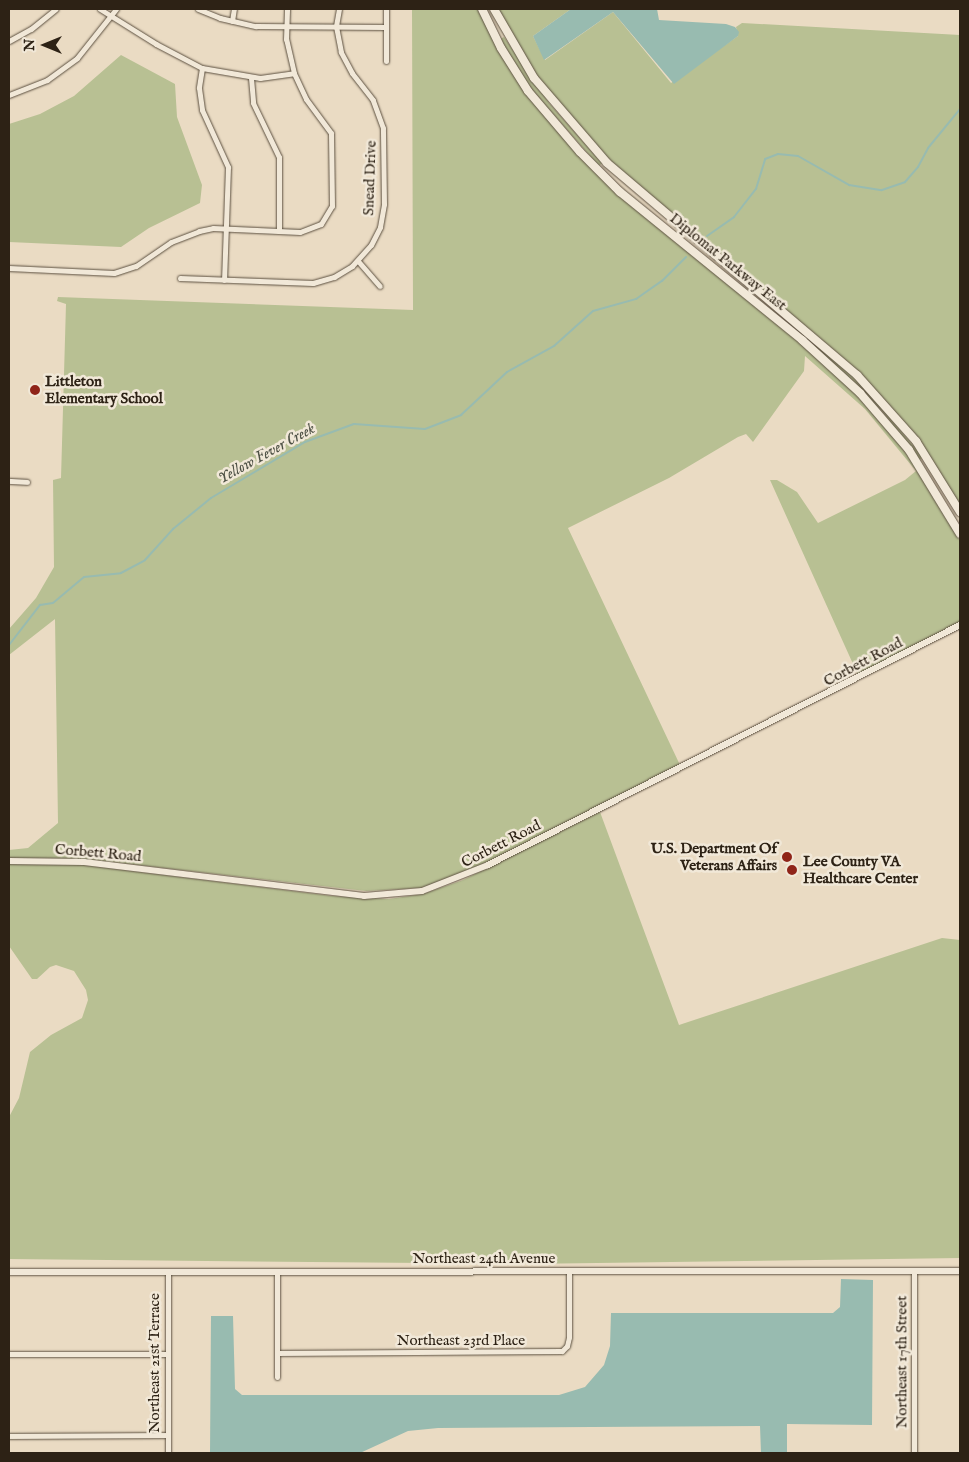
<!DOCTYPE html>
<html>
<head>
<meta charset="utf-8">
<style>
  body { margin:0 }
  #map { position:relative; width:969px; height:1462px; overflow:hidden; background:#eadbc3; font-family:"IM FELL English",serif }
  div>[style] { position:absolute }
  .green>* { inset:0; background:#b8c093 }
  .water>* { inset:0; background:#98bbb0 }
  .stream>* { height:2px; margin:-1px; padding:0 1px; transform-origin:1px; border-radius:1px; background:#98bbb0 }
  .roads { filter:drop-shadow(0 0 1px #5c5040) drop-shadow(0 0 1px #5c5040) }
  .minor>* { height:5px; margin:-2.5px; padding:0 2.5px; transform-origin:2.5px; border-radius:2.5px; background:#f1e8d8 }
  .tertiary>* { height:6px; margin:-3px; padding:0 3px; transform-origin:3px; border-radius:3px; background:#f1e8d8 }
  .secondary>* { height:8px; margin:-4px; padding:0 4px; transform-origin:4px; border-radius:4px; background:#f1e8d8 }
  .dots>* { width:14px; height:14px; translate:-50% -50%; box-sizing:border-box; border:2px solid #f1e8d8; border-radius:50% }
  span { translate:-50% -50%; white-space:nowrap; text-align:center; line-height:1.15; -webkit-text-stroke:5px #f1e8d8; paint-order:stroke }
  .street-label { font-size:15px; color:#2d2215 }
  .poi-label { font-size:15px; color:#2d2215; font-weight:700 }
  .left { translate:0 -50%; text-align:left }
  .right { translate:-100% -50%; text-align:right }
  .water-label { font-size:16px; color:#4d5044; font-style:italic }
  .frame { position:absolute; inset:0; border:10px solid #2d2215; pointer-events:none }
  .north { position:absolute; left:20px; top:20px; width:50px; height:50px; -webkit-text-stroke:4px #f1e8d8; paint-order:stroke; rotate:270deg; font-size:14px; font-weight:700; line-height:20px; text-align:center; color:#2d2215 }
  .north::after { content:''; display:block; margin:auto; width:18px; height:22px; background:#2d2215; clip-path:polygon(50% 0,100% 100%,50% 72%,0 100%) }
</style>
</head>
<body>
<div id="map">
  <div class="green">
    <i style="clip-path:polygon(412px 9px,478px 9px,498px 50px,525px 92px,594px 172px,645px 217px,800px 342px,857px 395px,906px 452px,960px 541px,960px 622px,858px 675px,770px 480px,777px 480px,797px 492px,818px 523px,905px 480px,916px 471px,865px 409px,805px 356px,804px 371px,753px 442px,746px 434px,738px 437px,669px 478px,568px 528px,680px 765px,461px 875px,421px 888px,366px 891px,85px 859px,9px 858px,9px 850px,28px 848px,58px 823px,55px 619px,9px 655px,9px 629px,36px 598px,54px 567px,53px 480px,61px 478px,66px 304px,57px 301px,58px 297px,413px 310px)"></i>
    <i style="clip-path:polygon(498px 9px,571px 9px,533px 36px,545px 60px,613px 12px,671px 83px,738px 36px,736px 27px,742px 23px,960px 35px,960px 505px,919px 439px,860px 373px,612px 164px,537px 76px)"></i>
    <i style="clip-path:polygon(504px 37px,549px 103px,602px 163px,599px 166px,531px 89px,504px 47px,500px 39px)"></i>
    <i style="clip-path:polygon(121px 55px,175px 84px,177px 117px,202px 185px,200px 203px,149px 228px,121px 247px,9px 242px,9px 124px,40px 114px,74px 96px)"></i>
    <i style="clip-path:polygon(817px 343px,855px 377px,923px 457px,919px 460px,882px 411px,814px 346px)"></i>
    <i style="clip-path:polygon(600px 812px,679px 1025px,942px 938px,960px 940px,960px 1258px,523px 1264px,9px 1259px,9px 1117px,19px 1098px,30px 1052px,51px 1035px,82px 1018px,88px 1000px,86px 990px,74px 971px,56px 965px,50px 967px,37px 979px,32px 979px,9px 946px,9px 864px,84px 865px,332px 896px,389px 899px,423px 894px,463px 880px)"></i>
  </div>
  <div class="water">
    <i style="clip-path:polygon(571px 9px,657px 9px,659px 20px,726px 24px,735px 27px,739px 32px,738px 36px,674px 84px,613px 12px,544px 60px,533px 36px)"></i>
    <i style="clip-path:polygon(841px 1279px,873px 1280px,872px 1425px,787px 1424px,787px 1453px,761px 1453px,760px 1426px,438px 1428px,408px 1431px,360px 1453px,210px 1453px,211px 1316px,233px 1316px,235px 1389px,242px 1395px,559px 1395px,585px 1387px,604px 1365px,610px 1346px,611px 1313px,833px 1313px,840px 1307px)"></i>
  </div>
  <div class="stream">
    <i style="left:707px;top:236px;width:33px;rotate:-35deg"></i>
    <i style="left:734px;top:217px;width:36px;rotate:-52deg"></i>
    <i style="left:756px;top:189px;width:31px;rotate:-73deg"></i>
    <i style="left:765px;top:159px;width:14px;rotate:-21deg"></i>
    <i style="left:778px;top:154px;width:20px;rotate:6deg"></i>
    <i style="left:798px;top:156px;width:59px;rotate:29.6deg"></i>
    <i style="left:849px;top:185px;width:33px;rotate:9deg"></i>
    <i style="left:882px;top:190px;width:24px;rotate:-19deg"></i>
    <i style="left:905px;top:182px;width:20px;rotate:-49deg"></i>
    <i style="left:918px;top:167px;width:21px;rotate:-62deg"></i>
    <i style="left:928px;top:148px;width:50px;rotate:-50.6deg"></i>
    <i style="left:9px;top:645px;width:51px;rotate:-52.2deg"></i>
    <i style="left:40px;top:605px;width:13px;rotate:-9deg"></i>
    <i style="left:53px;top:603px;width:40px;rotate:-40deg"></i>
    <i style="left:84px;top:577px;width:37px;rotate:-6deg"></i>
    <i style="left:121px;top:573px;width:27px;rotate:-28deg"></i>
    <i style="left:145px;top:560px;width:42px;rotate:-47.9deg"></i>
    <i style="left:173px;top:529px;width:49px;rotate:-39.2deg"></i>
    <i style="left:211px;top:498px;width:109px;rotate:-30.8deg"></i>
    <i style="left:305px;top:442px;width:52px;rotate:-20.2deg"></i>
    <i style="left:354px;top:424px;width:71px;rotate:4deg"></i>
    <i style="left:425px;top:429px;width:39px;rotate:-21deg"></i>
    <i style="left:461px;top:415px;width:63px;rotate:-43.1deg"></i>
    <i style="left:507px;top:372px;width:54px;rotate:-29deg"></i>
    <i style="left:554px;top:346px;width:52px;rotate:-41.9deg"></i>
    <i style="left:593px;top:311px;width:45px;rotate:-15.6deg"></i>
    <i style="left:636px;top:299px;width:32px;rotate:-35deg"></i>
    <i style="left:662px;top:281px;width:34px;rotate:-45deg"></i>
  </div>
  <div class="roads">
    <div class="minor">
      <i style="left:100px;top:9px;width:66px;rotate:32deg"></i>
      <i style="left:156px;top:44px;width:52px;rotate:27.6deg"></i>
      <i style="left:202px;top:68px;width:59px;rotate:9.8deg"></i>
      <i style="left:260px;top:78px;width:34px;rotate:-8deg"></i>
      <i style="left:198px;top:9px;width:24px;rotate:22deg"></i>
      <i style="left:220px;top:18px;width:37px;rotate:13deg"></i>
      <i style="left:256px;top:26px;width:129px;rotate:0.4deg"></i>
      <i style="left:386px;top:9px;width:52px;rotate:90deg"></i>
      <i style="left:232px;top:21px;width:12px;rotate:-81deg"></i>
      <i style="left:9px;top:41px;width:25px;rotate:-29deg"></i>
      <i style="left:31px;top:29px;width:32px;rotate:-39deg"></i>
      <i style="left:202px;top:68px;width:20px;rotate:99deg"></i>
      <i style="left:199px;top:88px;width:22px;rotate:82deg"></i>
      <i style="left:202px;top:110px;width:63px;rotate:65.5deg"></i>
      <i style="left:228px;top:167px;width:113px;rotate:92deg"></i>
      <i style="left:251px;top:78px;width:25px;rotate:85deg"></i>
      <i style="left:253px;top:103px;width:60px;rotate:64.3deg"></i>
      <i style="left:279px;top:157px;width:74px;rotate:90deg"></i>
      <i style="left:9px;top:95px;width:41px;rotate:-21.5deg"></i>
      <i style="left:47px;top:80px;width:37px;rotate:-36deg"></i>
      <i style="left:77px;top:58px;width:63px;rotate:-51.5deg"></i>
      <i style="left:358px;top:261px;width:33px;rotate:49deg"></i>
      <i style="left:9px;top:268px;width:105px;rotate:2.7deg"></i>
      <i style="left:114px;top:273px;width:23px;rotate:-18deg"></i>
      <i style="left:136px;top:266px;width:42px;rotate:-34.4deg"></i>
      <i style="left:171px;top:242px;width:30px;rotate:-21deg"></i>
      <i style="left:199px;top:231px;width:14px;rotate:-12deg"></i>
      <i style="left:213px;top:228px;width:87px;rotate:2.6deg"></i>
      <i style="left:300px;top:232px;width:22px;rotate:-21deg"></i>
      <i style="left:321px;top:224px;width:21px;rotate:-59deg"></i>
      <i style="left:332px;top:206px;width:73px;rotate:-90.8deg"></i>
      <i style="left:331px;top:133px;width:42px;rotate:-126.3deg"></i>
      <i style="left:306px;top:99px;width:29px;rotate:-115deg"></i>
      <i style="left:294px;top:73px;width:35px;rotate:-103deg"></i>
      <i style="left:286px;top:39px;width:30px;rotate:-88deg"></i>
      <i style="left:180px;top:278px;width:133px;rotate:2.2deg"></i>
      <i style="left:313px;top:283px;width:22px;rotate:-16deg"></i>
      <i style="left:334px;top:277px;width:21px;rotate:-31deg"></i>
      <i style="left:352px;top:266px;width:28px;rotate:-48deg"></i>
      <i style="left:371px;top:245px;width:20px;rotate:-63deg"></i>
      <i style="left:380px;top:227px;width:23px;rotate:-80deg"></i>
      <i style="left:384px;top:204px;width:76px;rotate:-90.8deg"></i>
      <i style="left:383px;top:128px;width:30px;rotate:-110deg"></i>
      <i style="left:373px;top:100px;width:34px;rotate:-128deg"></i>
      <i style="left:352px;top:73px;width:24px;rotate:-118deg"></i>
      <i style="left:341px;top:52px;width:26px;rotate:-101deg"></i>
      <i style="left:336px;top:26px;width:17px;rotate:-80deg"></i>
      <i style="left:9px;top:481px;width:18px;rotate:3deg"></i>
      <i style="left:914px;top:1272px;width:181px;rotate:90deg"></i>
      <i style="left:277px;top:1353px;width:285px;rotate:-0.4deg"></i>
      <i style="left:562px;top:1351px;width:7px;rotate:-45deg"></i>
      <i style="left:567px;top:1346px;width:9px;rotate:-77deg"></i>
      <i style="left:569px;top:1337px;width:65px;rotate:-90deg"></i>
      <i style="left:9px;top:1354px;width:159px"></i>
      <i style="left:277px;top:1377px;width:105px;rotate:-90deg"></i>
      <i style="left:9px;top:1436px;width:158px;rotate:-0.4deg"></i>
      <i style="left:168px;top:1453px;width:181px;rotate:-90deg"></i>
    </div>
    <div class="tertiary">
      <i style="left:9px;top:861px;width:75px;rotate:0.8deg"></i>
      <i style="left:84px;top:862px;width:282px;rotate:6.9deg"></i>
      <i style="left:364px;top:896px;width:58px;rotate:-4.9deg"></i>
      <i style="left:422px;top:891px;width:71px;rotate:-21.5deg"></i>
      <i style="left:488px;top:865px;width:530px;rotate:-26.95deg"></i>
      <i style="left:9px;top:1272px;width:951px;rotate:-0.06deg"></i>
    </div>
    <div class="secondary">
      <i style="left:482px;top:9px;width:43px;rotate:64deg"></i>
      <i style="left:501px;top:48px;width:51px;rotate:57.9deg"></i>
      <i style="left:528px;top:91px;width:80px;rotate:49.6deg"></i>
      <i style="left:580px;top:152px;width:57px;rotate:45deg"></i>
      <i style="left:620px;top:192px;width:235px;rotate:39.1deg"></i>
      <i style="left:802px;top:340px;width:79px;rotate:42.4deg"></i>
      <i style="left:860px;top:393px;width:75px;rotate:49.3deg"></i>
      <i style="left:909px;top:450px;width:98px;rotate:58.7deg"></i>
      <i style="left:494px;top:9px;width:80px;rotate:59.9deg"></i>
      <i style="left:534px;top:78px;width:112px;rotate:49.3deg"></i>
      <i style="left:607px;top:163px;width:328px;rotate:40.3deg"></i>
      <i style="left:857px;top:375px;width:89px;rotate:48.2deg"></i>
      <i style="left:916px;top:441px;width:84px;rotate:58.2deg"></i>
    </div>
  </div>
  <div class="dots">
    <i style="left:35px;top:390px;background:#8f2418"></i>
    <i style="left:787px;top:857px;background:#8f2418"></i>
    <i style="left:792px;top:870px;background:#8f2418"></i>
  </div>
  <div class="street-label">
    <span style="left:370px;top:178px;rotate:-88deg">Snead Drive</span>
    <span style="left:728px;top:262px;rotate:39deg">Diplomat Parkway East</span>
    <span style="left:863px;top:662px;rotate:-28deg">Corbett Road</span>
    <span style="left:501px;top:844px;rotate:-27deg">Corbett Road</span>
    <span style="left:98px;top:853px;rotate:5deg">Corbett Road</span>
    <span style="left:484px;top:1259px">Northeast 24th Avenue</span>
    <span style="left:461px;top:1341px">Northeast 23rd Place</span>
    <span style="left:902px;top:1362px;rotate:-90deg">Northeast 17th Street</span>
    <span style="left:155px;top:1363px;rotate:-90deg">Northeast 21st Terrace</span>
  </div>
  <div class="poi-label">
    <span class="left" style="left:45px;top:390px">Littleton<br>Elementary School</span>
    <span class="right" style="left:777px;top:857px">U.S. Department Of<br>Veterans Affairs</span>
    <span class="left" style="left:803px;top:870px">Lee County VA<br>Healthcare Center</span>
  </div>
  <div class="water-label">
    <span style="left:267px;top:454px;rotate:-29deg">Yellow Fever Creek</span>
  </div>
  <div class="frame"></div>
  <div class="north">N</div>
</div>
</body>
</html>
